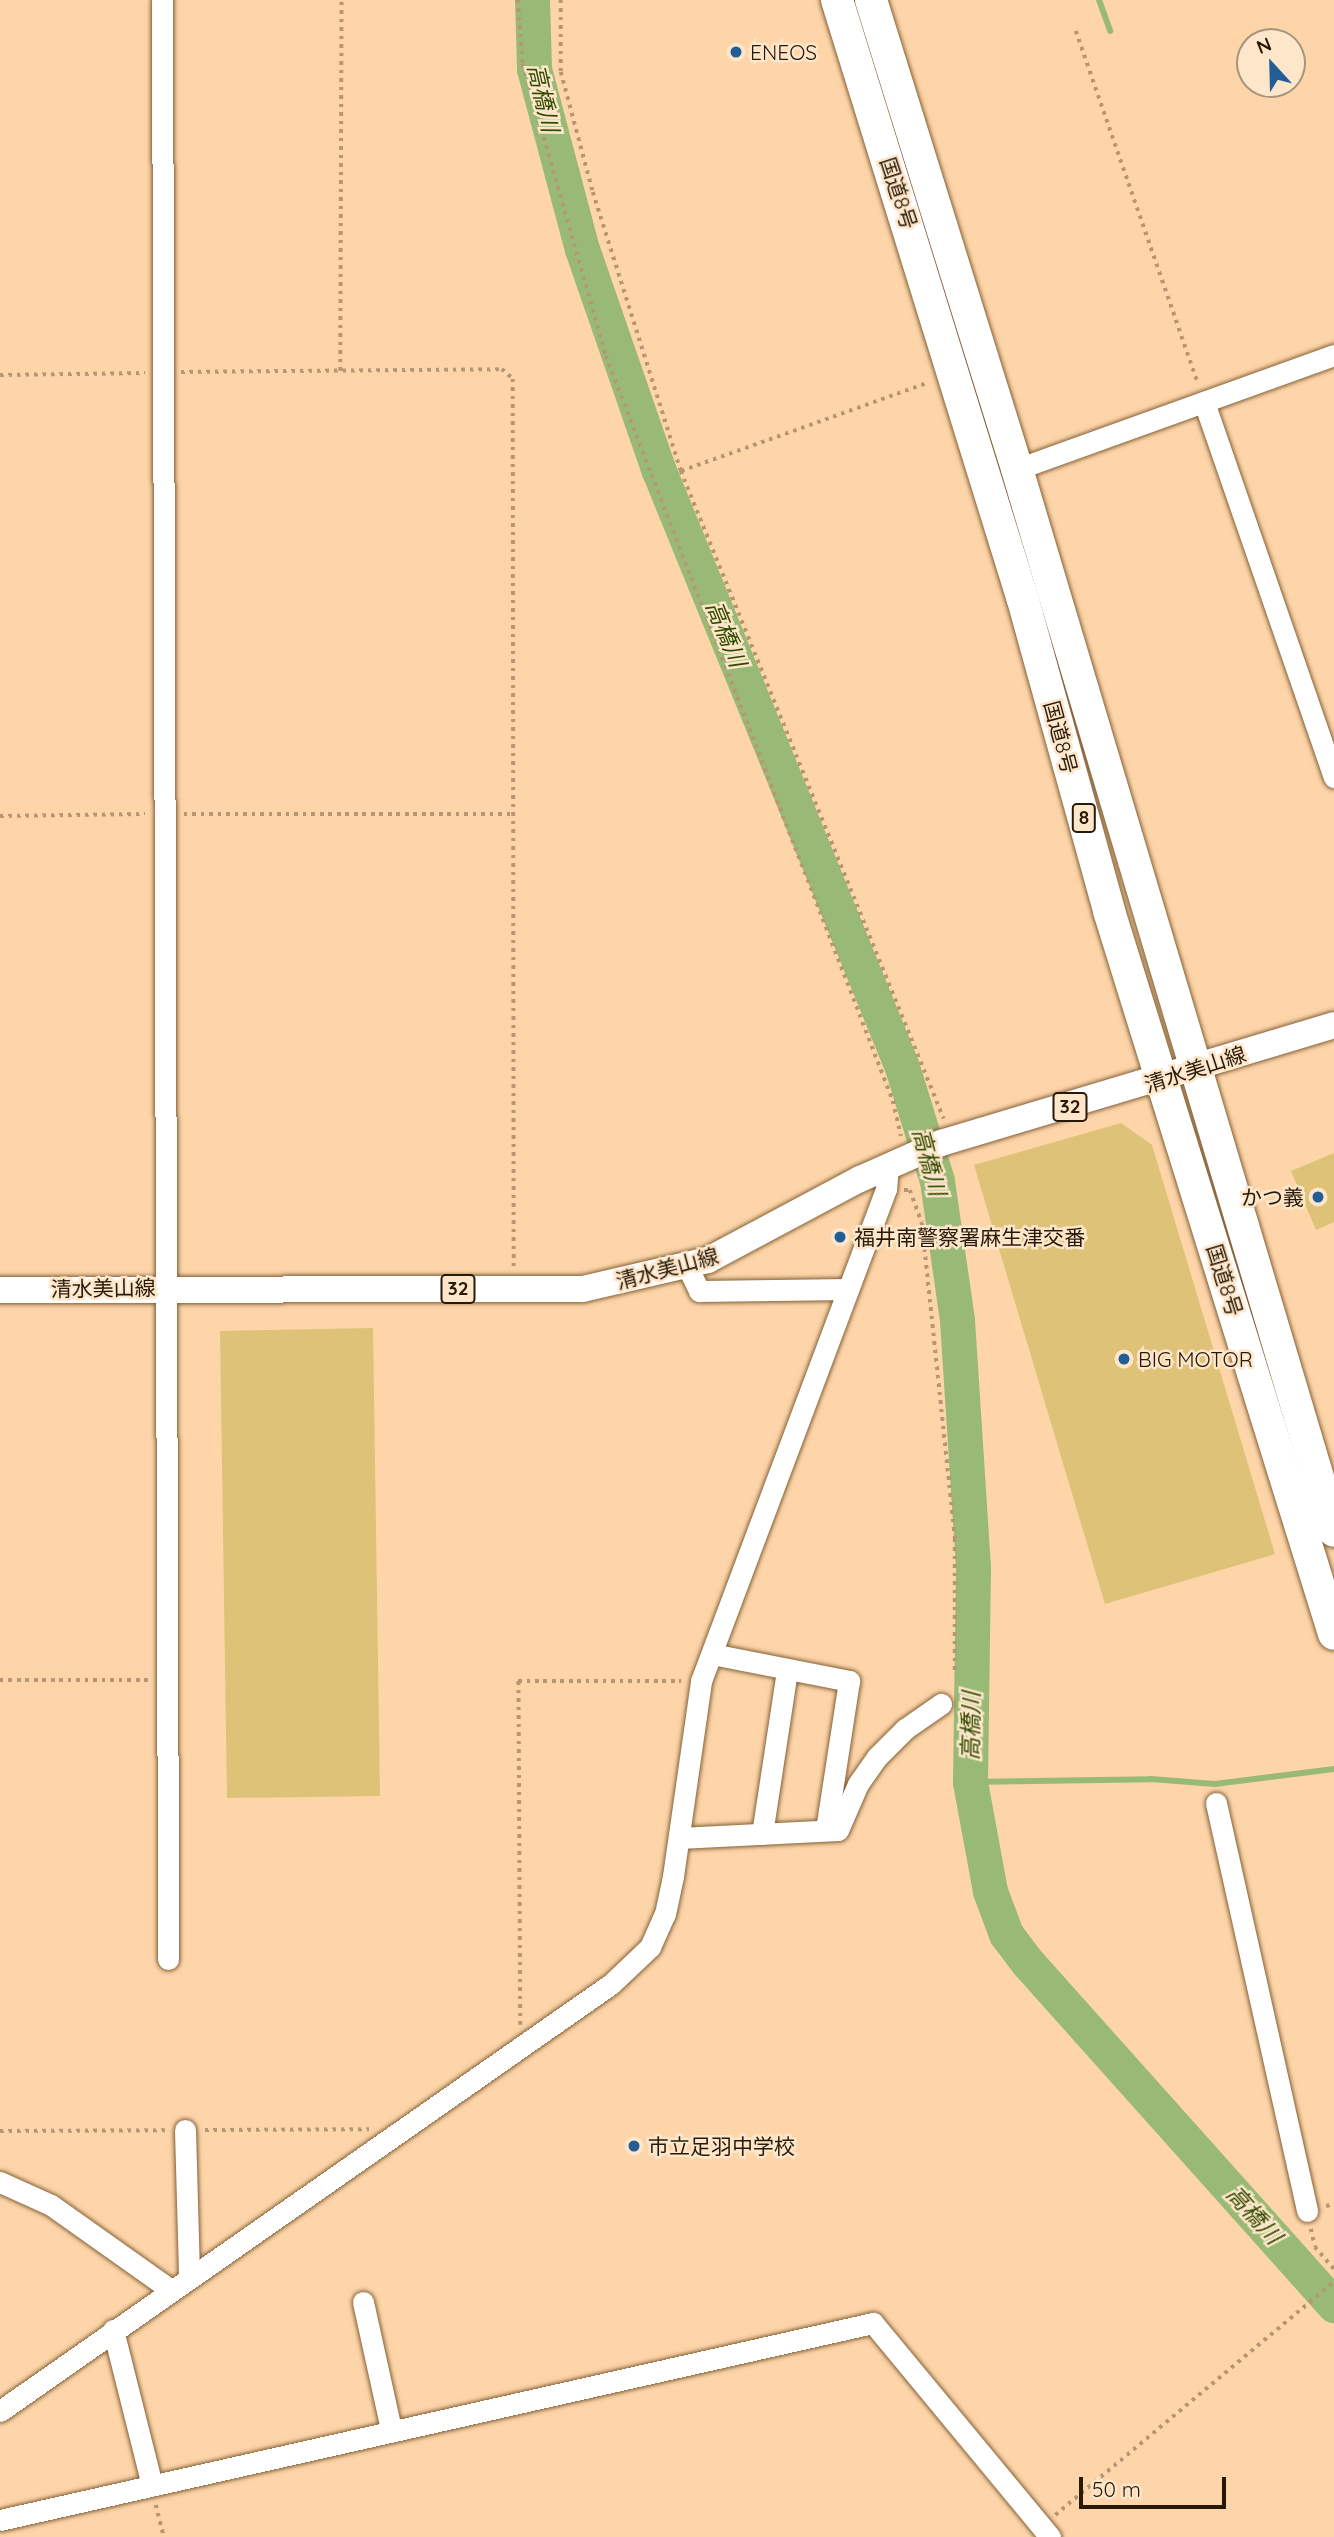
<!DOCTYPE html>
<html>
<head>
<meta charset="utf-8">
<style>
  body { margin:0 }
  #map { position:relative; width:1334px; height:2537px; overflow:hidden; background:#fdd5a9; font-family:Quicksand,"Noto Sans JP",sans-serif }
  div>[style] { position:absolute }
  .stream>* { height:6px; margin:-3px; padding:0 3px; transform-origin:3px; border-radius:3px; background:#99ba76 }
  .river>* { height:35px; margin:-17.5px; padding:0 17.5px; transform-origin:17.5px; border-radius:17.5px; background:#99ba76 }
  .building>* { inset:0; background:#dec278 }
  .path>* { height:3.5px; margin-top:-1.75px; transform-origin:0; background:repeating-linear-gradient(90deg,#b69673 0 3.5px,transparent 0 8.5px) }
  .roads { filter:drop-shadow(0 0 2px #846137) drop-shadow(0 0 2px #846137) }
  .minor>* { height:21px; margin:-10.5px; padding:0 10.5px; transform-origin:10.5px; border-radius:10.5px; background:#fff }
  .major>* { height:26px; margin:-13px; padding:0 13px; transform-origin:13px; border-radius:13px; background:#fff }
  .highway>* { height:32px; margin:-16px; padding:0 16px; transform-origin:16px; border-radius:16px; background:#fff }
  .dots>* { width:19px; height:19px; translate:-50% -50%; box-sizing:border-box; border:4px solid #fee6cb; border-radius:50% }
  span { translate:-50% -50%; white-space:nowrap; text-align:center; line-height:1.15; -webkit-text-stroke:5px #fee6cb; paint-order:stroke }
  .shield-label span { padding:2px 5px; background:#fee6cb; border:2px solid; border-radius:5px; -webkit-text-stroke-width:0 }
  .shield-label { font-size:19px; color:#281a08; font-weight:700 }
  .poi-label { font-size:21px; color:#281a08 }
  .left { translate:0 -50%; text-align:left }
  .right { translate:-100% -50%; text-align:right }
  .street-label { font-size:21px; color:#281a08 }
  .water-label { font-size:23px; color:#304c00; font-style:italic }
  .north { position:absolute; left:1236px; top:28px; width:70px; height:70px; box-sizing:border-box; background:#fee6cb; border:2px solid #a8947d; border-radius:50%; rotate:338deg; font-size:19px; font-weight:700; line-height:28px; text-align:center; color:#281a08 }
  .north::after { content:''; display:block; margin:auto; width:24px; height:32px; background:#225e95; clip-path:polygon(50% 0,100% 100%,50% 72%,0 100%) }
  .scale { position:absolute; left:1079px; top:2477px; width:147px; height:32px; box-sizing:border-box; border:4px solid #281a08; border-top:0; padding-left:9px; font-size:21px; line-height:24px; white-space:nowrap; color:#281a08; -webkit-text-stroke:5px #fee6cb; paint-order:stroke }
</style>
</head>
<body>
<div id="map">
  <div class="stream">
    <i style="left:1099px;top:0;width:33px;rotate:70deg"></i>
    <i style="left:970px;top:1782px;width:181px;rotate:-0.9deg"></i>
    <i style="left:1151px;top:1779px;width:64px;rotate:4.5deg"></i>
    <i style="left:1215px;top:1784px;width:120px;rotate:-7.2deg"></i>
  </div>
  <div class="river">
    <i style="left:532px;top:0;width:69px;rotate:88.3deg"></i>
    <i style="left:534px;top:69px;width:186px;rotate:75.1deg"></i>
    <i style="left:582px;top:249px;width:235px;rotate:70.9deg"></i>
    <i style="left:659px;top:471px;width:644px;rotate:67.82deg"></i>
    <i style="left:902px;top:1067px;width:119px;rotate:72.9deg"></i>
    <i style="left:937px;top:1181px;width:140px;rotate:81.8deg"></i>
    <i style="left:957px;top:1320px;width:248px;rotate:86.3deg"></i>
    <i style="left:973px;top:1567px;width:215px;rotate:90.8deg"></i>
    <i style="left:970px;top:1782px;width:111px;rotate:79.6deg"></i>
    <i style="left:990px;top:1891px;width:46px;rotate:69.6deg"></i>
    <i style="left:1006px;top:1934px;width:36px;rotate:53deg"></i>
    <i style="left:1028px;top:1963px;width:459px;rotate:48.2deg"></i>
  </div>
  <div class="building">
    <i style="clip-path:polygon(1121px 1123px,1152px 1145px,1275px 1554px,1105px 1604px,974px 1165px)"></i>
    <i style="clip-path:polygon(1334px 1153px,1334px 1222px,1316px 1230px,1291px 1171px)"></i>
    <i style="clip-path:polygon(373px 1328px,380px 1796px,227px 1798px,220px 1331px)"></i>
  </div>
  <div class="path">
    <i style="left:518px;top:0;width:64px;rotate:85.5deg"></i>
    <i style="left:523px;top:64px;width:304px;rotate:74.1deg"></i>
    <i style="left:606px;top:356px;width:798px;rotate:68.93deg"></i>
    <i style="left:893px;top:1101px;width:36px;rotate:77deg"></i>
    <i style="left:561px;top:0;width:72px;rotate:90deg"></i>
    <i style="left:561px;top:72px;width:124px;rotate:75.1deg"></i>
    <i style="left:593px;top:192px;width:293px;rotate:72.5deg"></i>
    <i style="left:681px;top:471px;width:699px;rotate:67.91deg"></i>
    <i style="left:1076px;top:31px;width:373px;rotate:70.9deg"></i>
    <i style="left:340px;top:371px;width:371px;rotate:-89.8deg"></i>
    <i style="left:181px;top:372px;width:321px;rotate:-0.5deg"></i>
    <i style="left:502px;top:369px;width:15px;rotate:42deg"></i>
    <i style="left:513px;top:379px;width:889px;rotate:89.94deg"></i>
    <i style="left:0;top:375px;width:145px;rotate:-0.8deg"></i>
    <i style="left:681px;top:471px;width:263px;rotate:-19.7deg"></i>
    <i style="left:184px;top:814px;width:331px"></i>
    <i style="left:0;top:816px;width:145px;rotate:-0.8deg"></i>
    <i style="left:904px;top:1190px;width:6px"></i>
    <i style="left:910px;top:1190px;width:35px;rotate:70deg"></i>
    <i style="left:922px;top:1223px;width:318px;rotate:84deg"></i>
    <i style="left:955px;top:1539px;width:135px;rotate:90deg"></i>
    <i style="left:0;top:1680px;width:149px"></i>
    <i style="left:520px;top:2025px;width:344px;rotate:-90.3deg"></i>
    <i style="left:518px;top:1681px;width:163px"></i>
    <i style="left:205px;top:2130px;width:164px;rotate:-0.3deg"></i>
    <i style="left:0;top:2131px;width:166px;rotate:-0.3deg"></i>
    <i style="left:1326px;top:2206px;width:8px;rotate:-14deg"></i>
    <i style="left:1311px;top:2229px;width:18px;rotate:77deg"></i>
    <i style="left:1315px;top:2247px;width:29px;rotate:49deg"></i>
    <i style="left:156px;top:2505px;width:33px;rotate:76deg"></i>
    <i style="left:1055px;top:2515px;width:363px;rotate:-39.9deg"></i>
  </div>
  <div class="roads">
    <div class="minor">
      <i style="left:162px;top:0;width:1959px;rotate:89.82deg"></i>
      <i style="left:1204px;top:402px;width:397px;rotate:70.9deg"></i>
      <i style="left:1017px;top:469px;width:337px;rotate:-19.8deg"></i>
      <i style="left:687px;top:1266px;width:28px;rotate:64deg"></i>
      <i style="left:699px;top:1291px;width:149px;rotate:-0.8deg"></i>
      <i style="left:712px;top:1654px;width:140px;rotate:11.1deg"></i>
      <i style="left:849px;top:1681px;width:151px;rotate:98.8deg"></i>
      <i style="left:1216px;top:1803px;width:418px;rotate:77.4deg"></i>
      <i style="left:762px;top:1834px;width:166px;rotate:-81.3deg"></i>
      <i style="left:679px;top:1838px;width:159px;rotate:-2.9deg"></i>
      <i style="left:838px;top:1830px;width:50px;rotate:-66.5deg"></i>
      <i style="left:858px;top:1784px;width:33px;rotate:-55deg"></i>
      <i style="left:877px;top:1757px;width:40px;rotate:-45deg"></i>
      <i style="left:905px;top:1729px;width:44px;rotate:-34.8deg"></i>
      <i style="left:185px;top:2130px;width:146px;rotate:88.4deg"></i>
      <i style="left:0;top:2182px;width:56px;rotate:24.3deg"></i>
      <i style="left:51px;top:2205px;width:147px;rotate:35.3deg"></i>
      <i style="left:363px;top:2302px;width:130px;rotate:77.6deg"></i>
      <i style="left:113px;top:2330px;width:160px;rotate:75.9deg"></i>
      <i style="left:0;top:2411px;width:745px;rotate:-34.95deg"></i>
      <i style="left:611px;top:1984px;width:54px;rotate:-43.5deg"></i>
      <i style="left:650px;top:1947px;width:36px;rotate:-66deg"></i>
      <i style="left:665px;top:1914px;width:39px;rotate:-78deg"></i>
      <i style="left:673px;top:1876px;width:197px;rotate:-81.8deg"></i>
      <i style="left:701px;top:1681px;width:526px;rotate:-69.39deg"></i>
      <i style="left:886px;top:1189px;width:25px;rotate:-85deg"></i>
      <i style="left:0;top:2520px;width:895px;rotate:-12.72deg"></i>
      <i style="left:873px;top:2323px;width:278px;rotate:50.4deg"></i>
    </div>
    <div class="major">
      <i style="left:0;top:1290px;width:583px;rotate:-0.1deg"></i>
      <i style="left:583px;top:1289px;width:128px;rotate:-13.1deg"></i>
      <i style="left:708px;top:1260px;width:172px;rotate:-28.1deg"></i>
      <i style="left:860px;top:1179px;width:89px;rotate:-24deg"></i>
      <i style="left:941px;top:1143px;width:410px;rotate:-16.7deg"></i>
    </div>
    <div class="highway">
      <i style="left:837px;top:0;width:628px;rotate:72.78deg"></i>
      <i style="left:1023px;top:600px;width:323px;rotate:74.5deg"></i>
      <i style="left:1109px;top:911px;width:757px;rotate:72.71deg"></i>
      <i style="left:871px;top:0;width:491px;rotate:72.7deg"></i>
      <i style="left:1017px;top:469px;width:1108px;rotate:73.38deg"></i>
    </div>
  </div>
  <div class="dots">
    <i style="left:736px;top:52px;background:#225e95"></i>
    <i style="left:1318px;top:1197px;background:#225e95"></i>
    <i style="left:840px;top:1237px;background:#225e95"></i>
    <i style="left:1124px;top:1359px;background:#225e95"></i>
    <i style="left:634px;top:2146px;background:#225e95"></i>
  </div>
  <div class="shield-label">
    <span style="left:1084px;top:818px">8</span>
    <span style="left:1070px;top:1107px">32</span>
    <span style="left:458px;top:1289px">32</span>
  </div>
  <div class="poi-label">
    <span class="left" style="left:750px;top:52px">ENEOS</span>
    <span class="right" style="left:1304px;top:1197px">かつ義</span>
    <span class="left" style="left:854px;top:1237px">福井南警察署麻生津交番</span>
    <span class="left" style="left:1138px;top:1359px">BIG MOTOR</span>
    <span class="left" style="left:648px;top:2146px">市立足羽中学校</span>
  </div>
  <div class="street-label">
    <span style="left:899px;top:193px;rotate:72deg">国道8号</span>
    <span style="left:1061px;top:737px;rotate:75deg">国道8号</span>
    <span style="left:1195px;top:1069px;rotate:-18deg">清水美山線</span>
    <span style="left:667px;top:1268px;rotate:-15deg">清水美山線</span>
    <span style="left:1225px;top:1280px;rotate:73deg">国道8号</span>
    <span style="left:103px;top:1288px;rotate:-1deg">清水美山線</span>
  </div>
  <div class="water-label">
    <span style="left:543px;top:98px;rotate:77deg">高橋川</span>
    <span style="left:726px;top:634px;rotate:68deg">高橋川</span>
    <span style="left:929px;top:1162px;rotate:75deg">高橋川</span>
    <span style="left:971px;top:1726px;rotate:-89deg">高橋川</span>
    <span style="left:1254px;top:2215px;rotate:48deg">高橋川</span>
  </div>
  <div class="north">N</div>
  <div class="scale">50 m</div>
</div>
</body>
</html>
